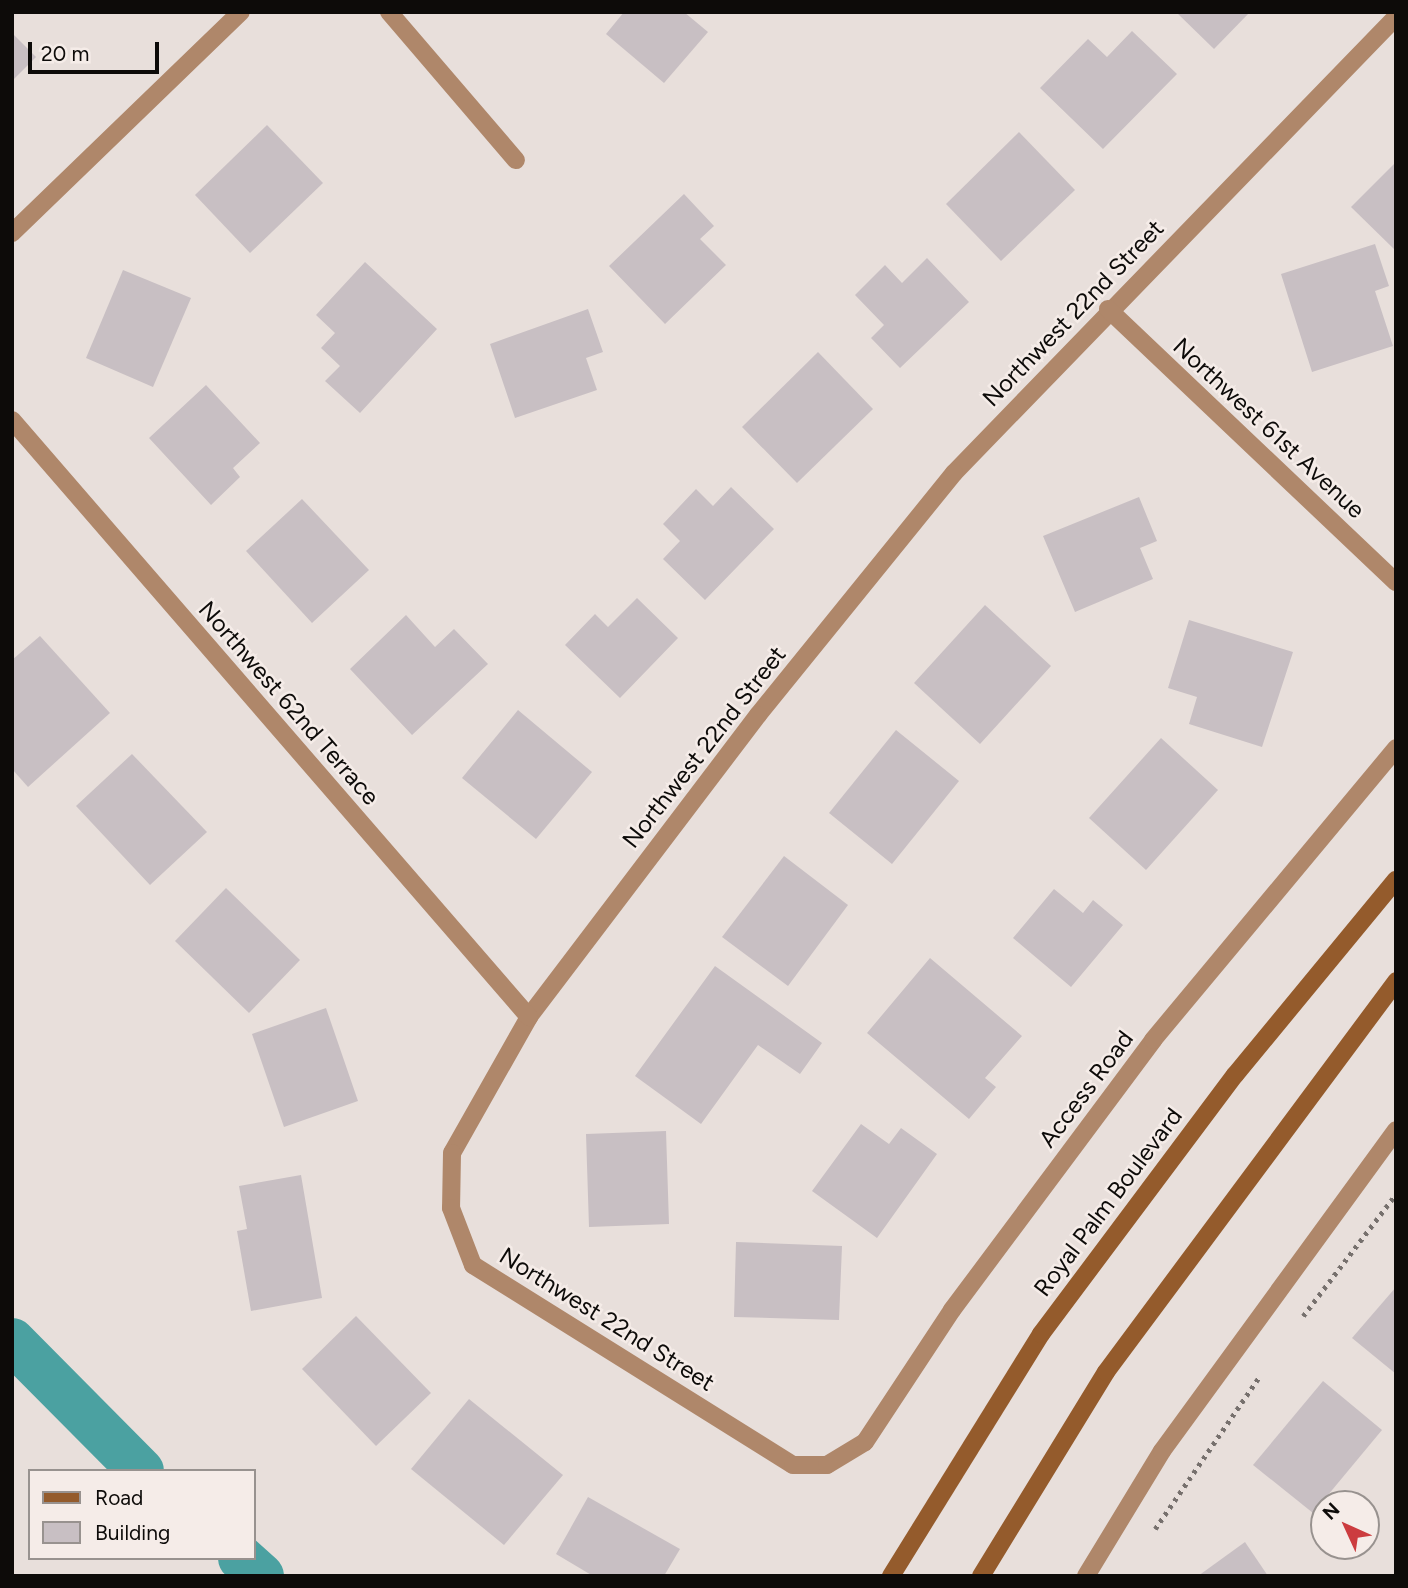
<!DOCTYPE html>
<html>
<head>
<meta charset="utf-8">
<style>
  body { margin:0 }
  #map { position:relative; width:1408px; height:1588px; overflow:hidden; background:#e8dfdb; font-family:Figtree,sans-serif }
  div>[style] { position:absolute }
  .canal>* { height:46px; margin:-23px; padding:0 23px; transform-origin:23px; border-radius:23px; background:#4ba1a1 }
  .building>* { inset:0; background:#c8bfc3 }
  .path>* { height:4.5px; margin-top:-2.25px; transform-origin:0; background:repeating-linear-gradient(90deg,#76706d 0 3.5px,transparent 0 8.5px) }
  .minor>* { height:18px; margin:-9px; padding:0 9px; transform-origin:9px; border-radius:9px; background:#af876a }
  .secondary>* { height:18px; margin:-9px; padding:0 9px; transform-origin:9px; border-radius:9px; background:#945b2c }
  span { translate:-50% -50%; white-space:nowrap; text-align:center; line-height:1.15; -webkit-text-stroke:5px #f5ece8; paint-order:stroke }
  .street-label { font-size:24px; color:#0d0b09 }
  .frame { position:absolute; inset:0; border:14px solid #0d0b09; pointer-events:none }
  .legend { position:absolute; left:28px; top:1469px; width:228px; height:91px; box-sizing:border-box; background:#f5ece8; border:2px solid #98928f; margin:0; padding:9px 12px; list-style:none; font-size:21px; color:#0d0b09 }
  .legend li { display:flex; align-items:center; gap:14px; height:35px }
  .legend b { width:35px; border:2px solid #98928f }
  .north { position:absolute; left:1310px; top:1490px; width:70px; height:70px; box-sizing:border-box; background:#f5ece8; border:2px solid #98928f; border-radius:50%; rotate:315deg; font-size:19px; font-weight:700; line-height:28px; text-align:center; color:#0d0b09 }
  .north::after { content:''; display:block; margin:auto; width:24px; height:32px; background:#cc3c3f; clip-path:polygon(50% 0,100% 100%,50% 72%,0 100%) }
  .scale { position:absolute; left:28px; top:42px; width:131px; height:32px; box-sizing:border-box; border:4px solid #0d0b09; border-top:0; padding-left:9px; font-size:21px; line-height:24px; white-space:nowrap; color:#0d0b09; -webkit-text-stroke:5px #f5ece8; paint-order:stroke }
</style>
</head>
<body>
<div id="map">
  <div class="canal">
    <i style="left:12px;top:1341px;width:183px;rotate:45.2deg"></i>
    <i style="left:241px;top:1558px;width:27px;rotate:42deg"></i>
  </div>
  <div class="building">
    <i style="clip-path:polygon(624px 12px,684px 12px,708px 32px,664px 83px,606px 34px)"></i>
    <i style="clip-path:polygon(1176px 12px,1250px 12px,1214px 49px)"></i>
    <i style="clip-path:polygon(1132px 31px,1177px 74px,1103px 149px,1040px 88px,1088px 39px,1107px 57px)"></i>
    <i style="clip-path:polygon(12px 33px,36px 57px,12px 81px)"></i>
    <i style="clip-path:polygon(267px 125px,323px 183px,250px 253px,195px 195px)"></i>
    <i style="clip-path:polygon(1019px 132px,1075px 190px,1001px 261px,946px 204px)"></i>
    <i style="clip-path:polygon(1396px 162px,1396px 251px,1351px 207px)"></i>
    <i style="clip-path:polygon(684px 194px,714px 226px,700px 239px,726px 265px,665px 324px,609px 266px)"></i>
    <i style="clip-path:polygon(1375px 244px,1389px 286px,1375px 291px,1393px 346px,1312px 372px,1281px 274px)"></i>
    <i style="clip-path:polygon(927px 258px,969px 302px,900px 368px,871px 338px,884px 325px,855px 295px,885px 265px,902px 283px)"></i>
    <i style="clip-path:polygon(365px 262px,437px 329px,360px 413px,325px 381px,340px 366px,321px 348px,335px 333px,316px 315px)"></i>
    <i style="clip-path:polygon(123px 270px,191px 298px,153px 387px,86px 358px)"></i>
    <i style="clip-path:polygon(588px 309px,603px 352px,586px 358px,597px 390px,515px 418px,490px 344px)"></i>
    <i style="clip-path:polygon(818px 352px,873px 409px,797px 483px,742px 427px)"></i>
    <i style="clip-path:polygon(206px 385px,260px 443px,233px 468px,240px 477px,211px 505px,149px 438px)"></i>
    <i style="clip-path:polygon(731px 487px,774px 529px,705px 600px,663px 559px,680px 541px,663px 524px,696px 489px,713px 506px)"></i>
    <i style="clip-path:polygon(1139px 497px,1157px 541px,1140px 548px,1153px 579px,1075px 612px,1043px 536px)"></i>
    <i style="clip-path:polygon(302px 499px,369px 570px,312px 623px,246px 551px)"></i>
    <i style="clip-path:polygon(637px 598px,678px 638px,620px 698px,565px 645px,595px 614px,608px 627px)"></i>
    <i style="clip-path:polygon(985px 605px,1051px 666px,980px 744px,914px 683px)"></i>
    <i style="clip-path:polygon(406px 615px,435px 647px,454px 629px,488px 664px,412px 735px,350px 669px)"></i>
    <i style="clip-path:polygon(1189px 620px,1293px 652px,1262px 747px,1189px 724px,1197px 697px,1168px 688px)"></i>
    <i style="clip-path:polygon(40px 636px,110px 713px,28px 787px,12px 769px,12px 660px)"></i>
    <i style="clip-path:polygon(518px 710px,592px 772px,536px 839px,462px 778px)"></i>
    <i style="clip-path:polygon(896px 730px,959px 781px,892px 864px,829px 813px)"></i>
    <i style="clip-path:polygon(1161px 738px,1218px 790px,1146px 870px,1089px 818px)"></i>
    <i style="clip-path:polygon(132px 754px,207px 832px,150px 885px,76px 806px)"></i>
    <i style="clip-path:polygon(784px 856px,848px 905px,788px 986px,722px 937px)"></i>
    <i style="clip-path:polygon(226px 888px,300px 960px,249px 1013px,175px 941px)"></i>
    <i style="clip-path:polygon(1054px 889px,1083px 913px,1093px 900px,1123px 925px,1071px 987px,1013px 938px)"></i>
    <i style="clip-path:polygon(930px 958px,1022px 1036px,985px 1078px,996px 1087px,969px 1119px,867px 1033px)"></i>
    <i style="clip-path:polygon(715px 966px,822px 1043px,800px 1074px,758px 1045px,701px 1124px,635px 1076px)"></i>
    <i style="clip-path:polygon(326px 1008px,358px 1101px,284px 1127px,252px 1034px)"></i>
    <i style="clip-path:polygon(861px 1124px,889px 1144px,901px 1128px,937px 1154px,877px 1238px,812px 1191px)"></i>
    <i style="clip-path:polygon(666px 1131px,669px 1224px,589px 1227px,586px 1134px)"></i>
    <i style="clip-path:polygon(301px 1175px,322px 1298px,251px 1311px,237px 1231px,247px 1229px,239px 1186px)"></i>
    <i style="clip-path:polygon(736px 1242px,842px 1246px,839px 1320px,734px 1317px)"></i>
    <i style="clip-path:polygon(1396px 1287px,1396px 1374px,1352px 1338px)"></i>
    <i style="clip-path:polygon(356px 1316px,431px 1393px,376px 1446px,302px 1369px)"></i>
    <i style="clip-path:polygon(1323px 1381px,1382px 1430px,1313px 1513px,1253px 1465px)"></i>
    <i style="clip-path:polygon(469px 1399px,563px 1475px,504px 1545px,411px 1469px)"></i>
    <i style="clip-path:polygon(588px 1497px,680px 1549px,664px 1576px,593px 1576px,556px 1554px)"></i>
    <i style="clip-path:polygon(1245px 1542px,1268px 1576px,1198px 1576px)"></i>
  </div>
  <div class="path">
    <i style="left:1303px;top:1316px;width:153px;rotate:-52.7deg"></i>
    <i style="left:1155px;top:1529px;width:184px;rotate:-55.6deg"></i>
  </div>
  <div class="minor">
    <i style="left:389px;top:12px;width:195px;rotate:49.4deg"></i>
    <i style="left:1396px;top:17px;width:635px;rotate:134.11deg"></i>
    <i style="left:954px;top:473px;width:311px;rotate:129deg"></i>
    <i style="left:758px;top:715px;width:379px;rotate:127.2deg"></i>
    <i style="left:529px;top:1017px;width:156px;rotate:119.5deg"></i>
    <i style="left:452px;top:1153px;width:55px;rotate:91deg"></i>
    <i style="left:451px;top:1208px;width:61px;rotate:68.9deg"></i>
    <i style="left:473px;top:1265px;width:377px;rotate:32deg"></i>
    <i style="left:793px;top:1465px;width:34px"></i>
    <i style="left:827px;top:1465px;width:44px;rotate:-31.2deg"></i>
    <i style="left:865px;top:1442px;width:158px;rotate:-56.6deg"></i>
    <i style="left:952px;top:1310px;width:337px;rotate:-53.3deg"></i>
    <i style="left:1153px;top:1040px;width:380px;rotate:-50.2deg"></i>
    <i style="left:12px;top:233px;width:318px;rotate:-44deg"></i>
    <i style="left:1108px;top:309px;width:397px;rotate:43.5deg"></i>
    <i style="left:12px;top:420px;width:790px;rotate:49.11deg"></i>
    <i style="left:1086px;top:1576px;width:146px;rotate:-58.7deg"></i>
    <i style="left:1162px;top:1451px;width:397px;rotate:-53.9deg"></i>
  </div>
  <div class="secondary">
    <i style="left:891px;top:1576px;width:285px;rotate:-58.2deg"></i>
    <i style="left:1041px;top:1334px;width:324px;rotate:-53.2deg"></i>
    <i style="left:1235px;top:1075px;width:253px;rotate:-50.5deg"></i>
    <i style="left:981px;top:1576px;width:239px;rotate:-58.5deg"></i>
    <i style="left:1106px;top:1372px;width:487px;rotate:-53.4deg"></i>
  </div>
  <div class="street-label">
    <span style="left:1073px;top:313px;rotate:-46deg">Northwest 22nd Street</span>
    <span style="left:1269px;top:428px;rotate:43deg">Northwest 61st Avenue</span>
    <span style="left:289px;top:703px;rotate:49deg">Northwest 62nd Terrace</span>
    <span style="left:704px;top:747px;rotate:-52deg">Northwest 22nd Street</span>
    <span style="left:1086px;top:1089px;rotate:-53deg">Access Road</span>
    <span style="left:1108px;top:1202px;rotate:-53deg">Royal Palm Boulevard</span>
    <span style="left:607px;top:1319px;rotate:32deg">Northwest 22nd Street</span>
  </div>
  <div class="frame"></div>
  <ul class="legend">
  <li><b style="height:9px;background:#945b2c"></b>Road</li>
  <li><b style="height:19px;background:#c8bfc3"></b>Building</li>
  </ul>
  <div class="north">N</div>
  <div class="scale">20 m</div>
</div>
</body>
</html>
